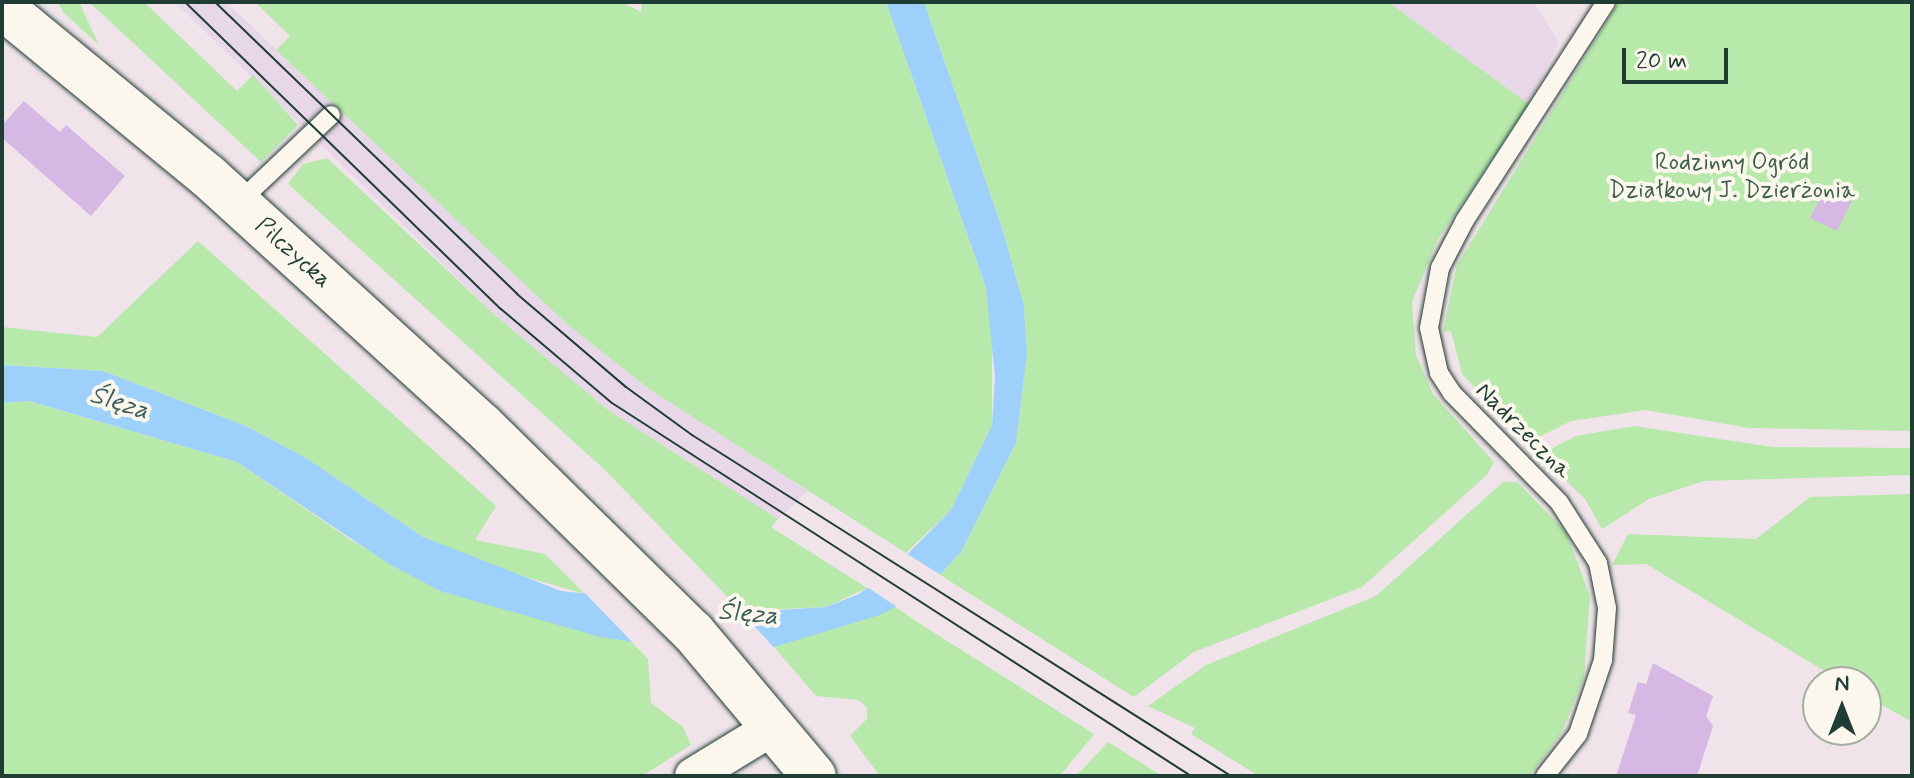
<!DOCTYPE html>
<html>
<head>
<meta charset="utf-8">
<style>
  body { margin:0 }
  #map { position:relative; width:1914px; height:778px; overflow:hidden; background:#f0e4ea; font-family:Mynerve,sans-serif }
  div>[style] { position:absolute }
  .built>* { inset:0; background:#e8d7e8 }
  .green>* { inset:0; background:#b7e9aa }
  .water>* { inset:0; background:#9dd1fb }
  .pier>* { inset:0; background:#f0e4ea }
  .building>* { inset:0; background:#d6b8e5 }
  .roads { filter:drop-shadow(0 0 2px #1f3d34) drop-shadow(0 0 2px #1f3d34) }
  .service>* { height:18px; margin:-9px; padding:0 9px; transform-origin:9px; border-radius:9px; background:#fbf7ec }
  .minor>* { height:36px; margin:-18px; padding:0 18px; transform-origin:18px; border-radius:18px; background:#fbf7ec }
  .tertiary>* { height:44px; margin:-22px; padding:0 22px; transform-origin:22px; border-radius:22px; background:#fbf7ec }
  .tram>* { height:2px; margin:-1px; padding:0 1px; transform-origin:1px; border-radius:1px; background:#1f3d34 }
  span { translate:-50% -50%; white-space:nowrap; text-align:center; line-height:1.15; -webkit-text-stroke:8px #fbf7ec; paint-order:stroke }
  .park-label { font-size:24px; color:#3d5f4c }
  .street-label { font-size:24px; color:#1f3d34 }
  .water-label { font-size:26px; color:#385b5c; font-style:italic }
  .frame { position:absolute; inset:0; border:4px solid #1f3d34; pointer-events:none }
  .north { position:absolute; left:1802px; top:666px; width:80px; height:80px; box-sizing:border-box; background:#fbf7ec; border:2px solid #a3ada2; border-radius:50%; rotate:0deg; font-size:22px; font-weight:700; line-height:32px; text-align:center; color:#1f3d34 }
  .north::after { content:''; display:block; margin:auto; width:28px; height:36px; background:#1f3d34; clip-path:polygon(50% 0,100% 100%,50% 72%,0 100%) }
  .scale { position:absolute; left:1622px; top:48px; width:106px; height:36px; box-sizing:border-box; border:4px solid #1f3d34; border-top:0; padding-left:10px; font-size:24px; line-height:28px; white-space:nowrap; color:#1f3d34; -webkit-text-stroke:6px #fbf7ec; paint-order:stroke }
</style>
</head>
<body>
<div id="map">
  <div class="built">
    <i style="clip-path:polygon(175px 2px,226px 2px,568px 325px,652px 391px,808px 491px,778px 519px,608px 410px,496px 316px)"></i>
    <i style="clip-path:polygon(1388px 2px,1533px 2px,1559px 42px,1529px 104px)"></i>
  </div>
  <div class="green">
    <i style="clip-path:polygon(58px 2px,79px 2px,99px 45px,63px 12px)"></i>
    <i style="clip-path:polygon(89px 2px,144px 2px,237px 91px,253px 75px,298px 125px,261px 162px)"></i>
    <i style="clip-path:polygon(255px 2px,622px 2px,641px 12px,642px 2px,886px 2px,986px 288px,992px 322px,992px 425px,951px 510px,906px 553px,652px 391px,568px 325px,276px 50px,290px 36px)"></i>
    <i style="clip-path:polygon(924px 2px,1388px 2px,1529px 104px,1438px 239px,1412px 302px,1416px 355px,1433px 394px,1494px 462px,1487px 475px,1362px 587px,1194px 652px,1134px 697px,940px 575px,961px 552px,1016px 443px,1027px 354px,1024px 306px,1003px 231px)"></i>
    <i style="clip-path:polygon(1619px 2px,1912px 2px,1912px 431px,1749px 428px,1646px 410px,1571px 421px,1529px 442px,1462px 374px,1451px 331px,1443px 332px,1457px 265px)"></i>
    <i style="clip-path:polygon(327px 158px,496px 316px,608px 410px,778px 519px,771px 527px,867px 588px,826px 607px,741px 611px,604px 469px,288px 184px,303px 164px)"></i>
    <i style="clip-path:polygon(198px 241px,496px 506px,475px 540px,545px 554px,585px 594px,494px 568px,423px 537px,306px 458px,246px 426px,103px 371px,2px 365px,2px 327px,97px 337px)"></i>
    <i style="clip-path:polygon(28px 401px,237px 462px,351px 540px,440px 591px,632px 642px,648px 659px,651px 703px,683px 727px,691px 745px,642px 776px,2px 776px,2px 403px)"></i>
    <i style="clip-path:polygon(1634px 426px,1773px 447px,1912px 448px,1912px 475px,1704px 481px,1649px 499px,1602px 529px,1585px 499px,1539px 455px,1576px 436px)"></i>
    <i style="clip-path:polygon(1503px 482px,1517px 482px,1566px 532px,1590px 596px,1584px 677px,1562px 732px,1529px 776px,1259px 776px,1191px 734px,1195px 728px,1148px 706px,1206px 665px,1376px 596px)"></i>
    <i style="clip-path:polygon(1912px 494px,1912px 722px,1866px 696px,1866px 682px,1843px 682px,1646px 564px,1612px 565px,1628px 534px,1756px 539px,1810px 497px)"></i>
    <i style="clip-path:polygon(895px 607px,922px 625px,1094px 734px,1060px 776px,880px 776px,850px 736px,867px 719px,867px 708px,859px 700px,816px 696px,774px 647px)"></i>
    <i style="clip-path:polygon(1108px 742px,1157px 773px,1162px 776px,1076px 776px)"></i>
  </div>
  <div class="water">
    <i style="clip-path:polygon(886px 2px,924px 2px,1003px 231px,1024px 306px,1027px 354px,1016px 443px,961px 552px,924px 592px,880px 615px,774px 647px,686px 650px,600px 637px,440px 591px,389px 564px,237px 462px,29px 401px,2px 403px,2px 365px,103px 371px,246px 426px,306px 458px,423px 537px,561px 591px,751px 612px,826px 607px,859px 594px,892px 570px,951px 510px,992px 425px,995px 377px,986px 288px)"></i>
  </div>
  <div class="pier">
    <i style="clip-path:polygon(904px 552px,944px 577px,900px 609px,864px 585px)"></i>
    <i style="clip-path:polygon(581px 589px,737px 607px,777px 651px,686px 654px,636px 646px)"></i>
  </div>
  <div class="building">
    <i style="clip-path:polygon(24px 101px,60px 132px,66px 125px,125px 176px,91px 216px,2px 138px,2px 125px)"></i>
    <i style="clip-path:polygon(1825px 189px,1852px 201px,1837px 231px,1810px 218px)"></i>
    <i style="clip-path:polygon(1653px 663px,1713px 696px,1706px 716px,1713px 726px,1697px 776px,1616px 776px,1636px 715px,1628px 713px,1638px 682px,1646px 684px)"></i>
  </div>
  <div class="roads">
    <div class="service">
      <i style="left:238px;top:203px;width:128px;rotate:-43.4deg"></i>
      <i style="left:1545px;top:776px;width:53px;rotate:-51.8deg"></i>
      <i style="left:1578px;top:734px;width:78px;rotate:-71.3deg"></i>
      <i style="left:1603px;top:660px;width:52px;rotate:-85.6deg"></i>
      <i style="left:1607px;top:608px;width:46px;rotate:-101.3deg"></i>
      <i style="left:1598px;top:563px;width:72px;rotate:-122.6deg"></i>
      <i style="left:1559px;top:502px;width:153px;rotate:-134.5deg"></i>
      <i style="left:1452px;top:393px;width:24px;rotate:-123deg"></i>
      <i style="left:1439px;top:373px;width:46px;rotate:-102.5deg"></i>
      <i style="left:1429px;top:328px;width:61px;rotate:-79.6deg"></i>
      <i style="left:1440px;top:268px;width:54px;rotate:-62.5deg"></i>
      <i style="left:1465px;top:220px;width:260px;rotate:-57.1deg"></i>
    </div>
    <div class="minor">
      <i style="left:693px;top:776px;width:96px;rotate:-31.4deg"></i>
    </div>
    <div class="tertiary">
      <i style="left:2px;top:7px;width:266px;rotate:39.4deg"></i>
      <i style="left:208px;top:176px;width:370px;rotate:42.3deg"></i>
      <i style="left:482px;top:425px;width:296px;rotate:44.5deg"></i>
      <i style="left:693px;top:632px;width:188px;rotate:50deg"></i>
    </div>
  </div>
  <div class="tram">
    <i style="left:185px;top:2px;width:441px;rotate:44.2deg"></i>
    <i style="left:501px;top:309px;width:145px;rotate:40.3deg"></i>
    <i style="left:612px;top:403px;width:689px;rotate:32.79deg"></i>
    <i style="left:215px;top:2px;width:420px;rotate:44deg"></i>
    <i style="left:517px;top:294px;width:143px;rotate:40.5deg"></i>
    <i style="left:626px;top:387px;width:82px;rotate:36deg"></i>
    <i style="left:692px;top:435px;width:638px;rotate:32.32deg"></i>
  </div>
  <div class="park-label">
    <span style="left:1732px;top:177px">Rodzinny Ogród<br>Działkowy J. Dzierżonia</span>
  </div>
  <div class="street-label">
    <span style="left:293px;top:253px;rotate:42deg">Pilczycka</span>
    <span style="left:1523px;top:431px;rotate:45deg">Nadrzeczna</span>
  </div>
  <div class="water-label">
    <span style="left:119px;top:404px;rotate:17deg">Ślęza</span>
    <span style="left:748px;top:615px;rotate:5deg">Ślęza</span>
  </div>
  <div class="frame"></div>
  <div class="north">N</div>
  <div class="scale">20 m</div>
</div>
</body>
</html>
